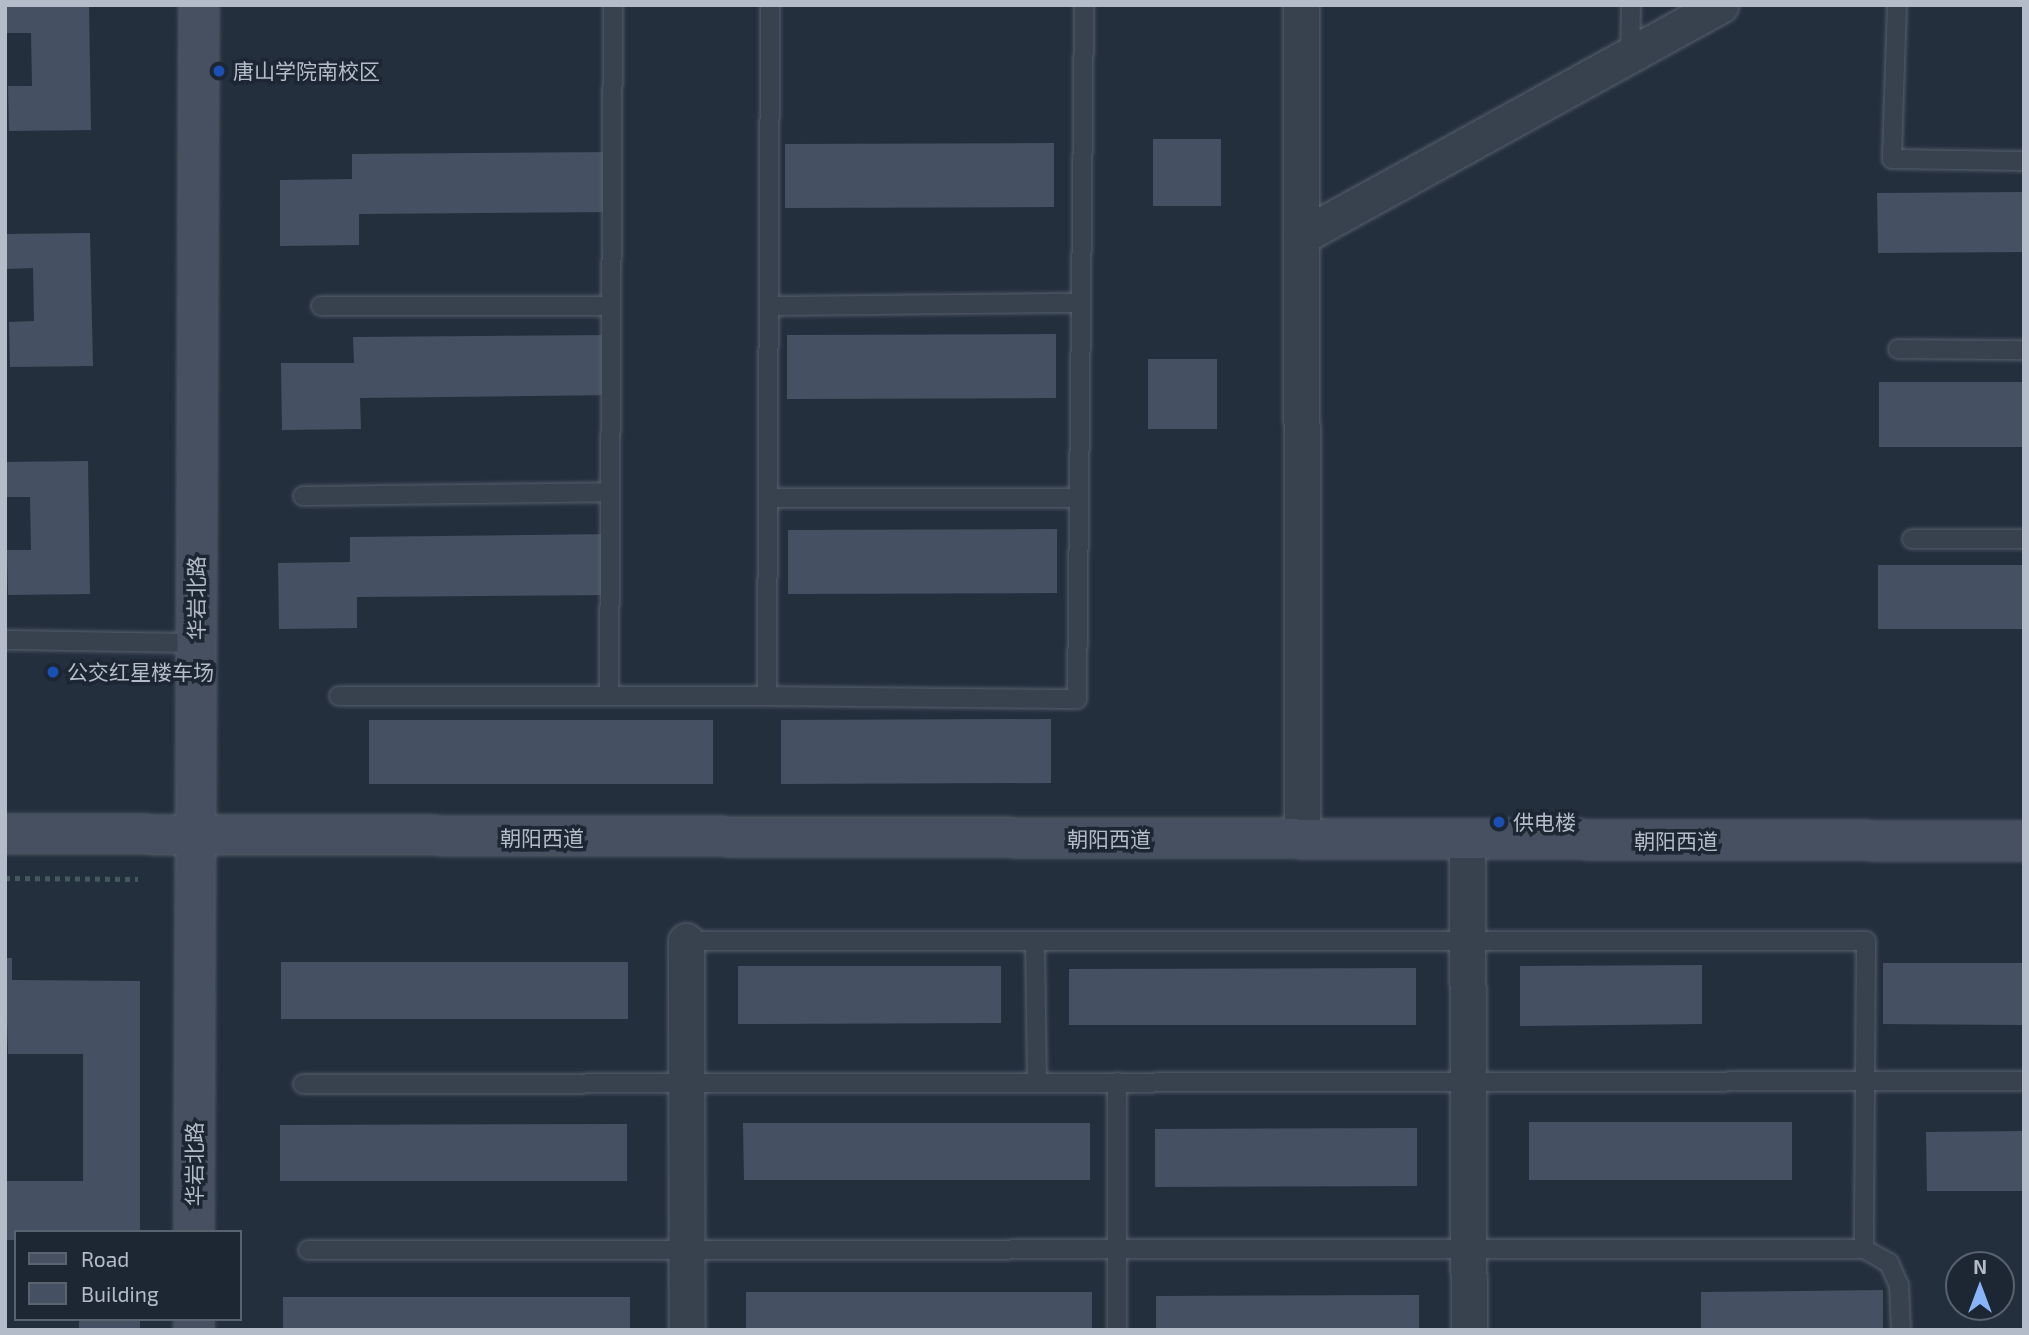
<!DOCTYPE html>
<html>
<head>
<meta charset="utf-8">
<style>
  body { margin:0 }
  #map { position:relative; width:2029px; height:1335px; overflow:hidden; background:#242f3e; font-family:"Exo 2","Noto Sans SC",sans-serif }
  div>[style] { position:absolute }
  .building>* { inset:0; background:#455162 }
  .path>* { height:4.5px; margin-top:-2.25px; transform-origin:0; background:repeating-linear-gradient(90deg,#44595c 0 5px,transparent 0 10px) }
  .roads { filter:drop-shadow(0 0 2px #565f6c) drop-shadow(0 0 2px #565f6c) }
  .lane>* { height:18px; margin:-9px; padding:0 9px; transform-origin:9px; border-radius:9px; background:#38414e }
  .street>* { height:35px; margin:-17.5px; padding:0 17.5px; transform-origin:17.5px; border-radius:17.5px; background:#38414e }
  .secondary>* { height:38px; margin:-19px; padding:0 19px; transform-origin:19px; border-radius:19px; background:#465061 }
  .dots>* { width:19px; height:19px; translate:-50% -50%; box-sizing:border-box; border:4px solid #1d2633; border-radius:50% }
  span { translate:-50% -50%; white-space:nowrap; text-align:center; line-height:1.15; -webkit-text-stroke:7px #1d2633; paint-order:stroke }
  .poi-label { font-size:21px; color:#b4bcc9 }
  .left { translate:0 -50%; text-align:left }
  .street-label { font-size:21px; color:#b4bcc9 }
  .frame { position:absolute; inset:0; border:7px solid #b4bcc9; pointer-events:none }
  .legend { position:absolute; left:14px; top:1230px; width:228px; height:91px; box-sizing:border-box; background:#1d2633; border:2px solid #59626f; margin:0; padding:9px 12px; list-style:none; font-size:21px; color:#b4bcc9 }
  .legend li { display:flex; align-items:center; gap:14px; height:35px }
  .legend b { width:35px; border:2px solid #59626f }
  .north { position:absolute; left:1945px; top:1251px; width:70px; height:70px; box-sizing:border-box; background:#1d2633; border:2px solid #59626f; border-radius:50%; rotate:0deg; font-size:19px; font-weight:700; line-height:28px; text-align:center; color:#b4bcc9 }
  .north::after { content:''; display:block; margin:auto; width:24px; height:32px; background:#8ab4f8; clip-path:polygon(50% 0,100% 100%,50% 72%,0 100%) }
</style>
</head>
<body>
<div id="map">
  <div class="building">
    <i style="clip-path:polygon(5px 5px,89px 5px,91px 130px,9px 131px,8px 86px,32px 86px,31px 33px,5px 33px)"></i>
    <i style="clip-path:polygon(1153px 139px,1221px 139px,1221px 206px,1153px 206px)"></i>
    <i style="clip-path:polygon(1054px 143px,1054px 207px,785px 208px,785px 144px)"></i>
    <i style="clip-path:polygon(615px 152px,615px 212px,359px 214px,359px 245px,280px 246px,280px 180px,352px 179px,352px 154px)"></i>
    <i style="clip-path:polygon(2024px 192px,2024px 252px,1878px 253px,1877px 193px)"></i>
    <i style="clip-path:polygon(90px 233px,93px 366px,10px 367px,9px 322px,34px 321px,33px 268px,5px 269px,5px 234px)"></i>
    <i style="clip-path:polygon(1056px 334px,1056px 398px,787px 399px,787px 335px)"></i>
    <i style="clip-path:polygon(617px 335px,617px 395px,360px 398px,361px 429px,282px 430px,281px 363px,354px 363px,353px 337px)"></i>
    <i style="clip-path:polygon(1148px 359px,1217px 359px,1217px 429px,1148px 429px)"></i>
    <i style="clip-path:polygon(1879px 382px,2024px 382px,2024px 447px,1879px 447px)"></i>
    <i style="clip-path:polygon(88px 461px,90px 594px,8px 595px,7px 550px,31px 550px,30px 497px,5px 497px,5px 462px)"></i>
    <i style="clip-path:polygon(1057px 529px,1057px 593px,788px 594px,788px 530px)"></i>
    <i style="clip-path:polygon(613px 534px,614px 595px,357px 597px,357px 628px,279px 629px,278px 563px,350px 562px,350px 537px)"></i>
    <i style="clip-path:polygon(1878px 565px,2024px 565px,2024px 629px,1878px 629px)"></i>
    <i style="clip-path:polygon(1051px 719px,1051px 783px,781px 784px,781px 720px)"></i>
    <i style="clip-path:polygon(369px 720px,713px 720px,713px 784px,369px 784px)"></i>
    <i style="clip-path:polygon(5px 958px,12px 958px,12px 980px,140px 981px,140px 1232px,16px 1232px,16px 1240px,5px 1240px,5px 1181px,83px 1181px,83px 1054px,8px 1054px)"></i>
    <i style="clip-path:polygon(281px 962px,628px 962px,628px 1019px,281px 1019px)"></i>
    <i style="clip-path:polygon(1883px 963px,2024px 963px,2024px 1025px,1883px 1024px)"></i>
    <i style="clip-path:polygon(1702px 965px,1702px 1024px,1520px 1026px,1520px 966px)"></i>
    <i style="clip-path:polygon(738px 966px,1001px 966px,1001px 1023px,738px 1024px)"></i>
    <i style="clip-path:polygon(1416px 968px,1416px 1025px,1069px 1025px,1069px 969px)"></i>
    <i style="clip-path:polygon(1529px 1122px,1792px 1122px,1792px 1180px,1529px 1180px)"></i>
    <i style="clip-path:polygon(743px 1123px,1090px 1123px,1090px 1180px,744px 1180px)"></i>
    <i style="clip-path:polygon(627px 1124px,627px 1181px,280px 1181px,280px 1125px)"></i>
    <i style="clip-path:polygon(1417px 1128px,1417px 1186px,1155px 1187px,1155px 1129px)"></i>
    <i style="clip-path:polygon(2024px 1131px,2024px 1191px,1927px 1191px,1926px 1132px)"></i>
    <i style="clip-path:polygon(1883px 1290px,1883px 1330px,1701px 1330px,1701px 1292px)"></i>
    <i style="clip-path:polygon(746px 1292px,1092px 1292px,1092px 1330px,746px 1330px)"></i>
    <i style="clip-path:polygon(1419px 1295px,1419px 1330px,1156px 1330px,1156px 1296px)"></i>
    <i style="clip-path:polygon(283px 1297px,630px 1297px,630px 1330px,283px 1330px)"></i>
    <i style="clip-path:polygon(79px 1319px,140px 1319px,140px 1330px,79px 1330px)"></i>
  </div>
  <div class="path">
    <i style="left:5px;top:878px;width:133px;rotate:0.4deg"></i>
  </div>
  <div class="roads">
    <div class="lane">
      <i style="left:1897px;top:5px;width:154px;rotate:91.9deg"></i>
      <i style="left:1892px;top:159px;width:132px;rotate:0.9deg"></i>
      <i style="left:1630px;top:56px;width:51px;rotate:-88.9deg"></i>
      <i style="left:321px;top:306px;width:290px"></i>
      <i style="left:769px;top:306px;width:312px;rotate:-0.6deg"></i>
      <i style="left:1898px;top:349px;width:126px;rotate:0.5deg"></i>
      <i style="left:303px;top:496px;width:307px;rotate:-0.7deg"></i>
      <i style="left:768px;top:498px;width:311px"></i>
      <i style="left:1912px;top:539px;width:112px"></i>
      <i style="left:5px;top:640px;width:191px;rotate:0.9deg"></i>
      <i style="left:339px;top:696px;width:428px"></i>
      <i style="left:767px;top:696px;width:691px;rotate:-89.75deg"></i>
      <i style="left:609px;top:696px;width:691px;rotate:-89.67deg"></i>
      <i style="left:767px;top:696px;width:310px;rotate:0.6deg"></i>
      <i style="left:1077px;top:699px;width:694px;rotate:-89.42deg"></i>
      <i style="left:686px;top:941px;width:1180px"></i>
      <i style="left:1866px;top:941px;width:308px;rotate:90.4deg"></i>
      <i style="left:1864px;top:1249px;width:29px;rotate:29deg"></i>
      <i style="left:1889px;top:1263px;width:24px;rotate:66deg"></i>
      <i style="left:1899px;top:1285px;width:45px;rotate:87.5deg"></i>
      <i style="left:1035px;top:941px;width:142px;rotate:89.2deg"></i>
      <i style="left:1117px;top:1082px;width:248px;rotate:90deg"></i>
      <i style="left:303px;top:1084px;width:1721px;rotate:-0.1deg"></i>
      <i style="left:308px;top:1250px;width:1556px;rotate:-0.04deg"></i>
    </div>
    <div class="street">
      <i style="left:1301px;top:5px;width:834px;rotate:89.93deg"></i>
      <i style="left:1302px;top:236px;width:478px;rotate:-28.9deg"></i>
      <i style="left:1467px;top:841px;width:489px;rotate:89.8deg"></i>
      <i style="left:686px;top:941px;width:389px;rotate:89.9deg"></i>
    </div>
    <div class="secondary">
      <i style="left:5px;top:834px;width:2019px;rotate:0.2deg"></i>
      <i style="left:194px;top:1232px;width:1227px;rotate:-89.77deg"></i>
      <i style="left:194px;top:1319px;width:11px;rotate:90deg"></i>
    </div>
  </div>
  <div class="dots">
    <i style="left:219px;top:71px;background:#1a4fb4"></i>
    <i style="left:53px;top:672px;background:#1a4fb4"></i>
    <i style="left:1499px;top:822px;background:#1a4fb4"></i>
  </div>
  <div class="poi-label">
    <span class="left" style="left:233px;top:71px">唐山学院南校区</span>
    <span class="left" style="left:67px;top:672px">公交红星楼车场</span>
    <span class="left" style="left:1513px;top:822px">供电楼</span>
  </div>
  <div class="street-label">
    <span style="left:196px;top:598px;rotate:-90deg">华岩北路</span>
    <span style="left:542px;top:838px">朝阳西道</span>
    <span style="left:1109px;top:839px">朝阳西道</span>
    <span style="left:1676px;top:841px">朝阳西道</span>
    <span style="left:194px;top:1164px;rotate:-90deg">华岩北路</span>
  </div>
  <div class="frame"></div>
  <ul class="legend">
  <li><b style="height:9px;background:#465061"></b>Road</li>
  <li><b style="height:19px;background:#455162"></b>Building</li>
  </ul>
  <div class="north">N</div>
</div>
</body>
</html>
